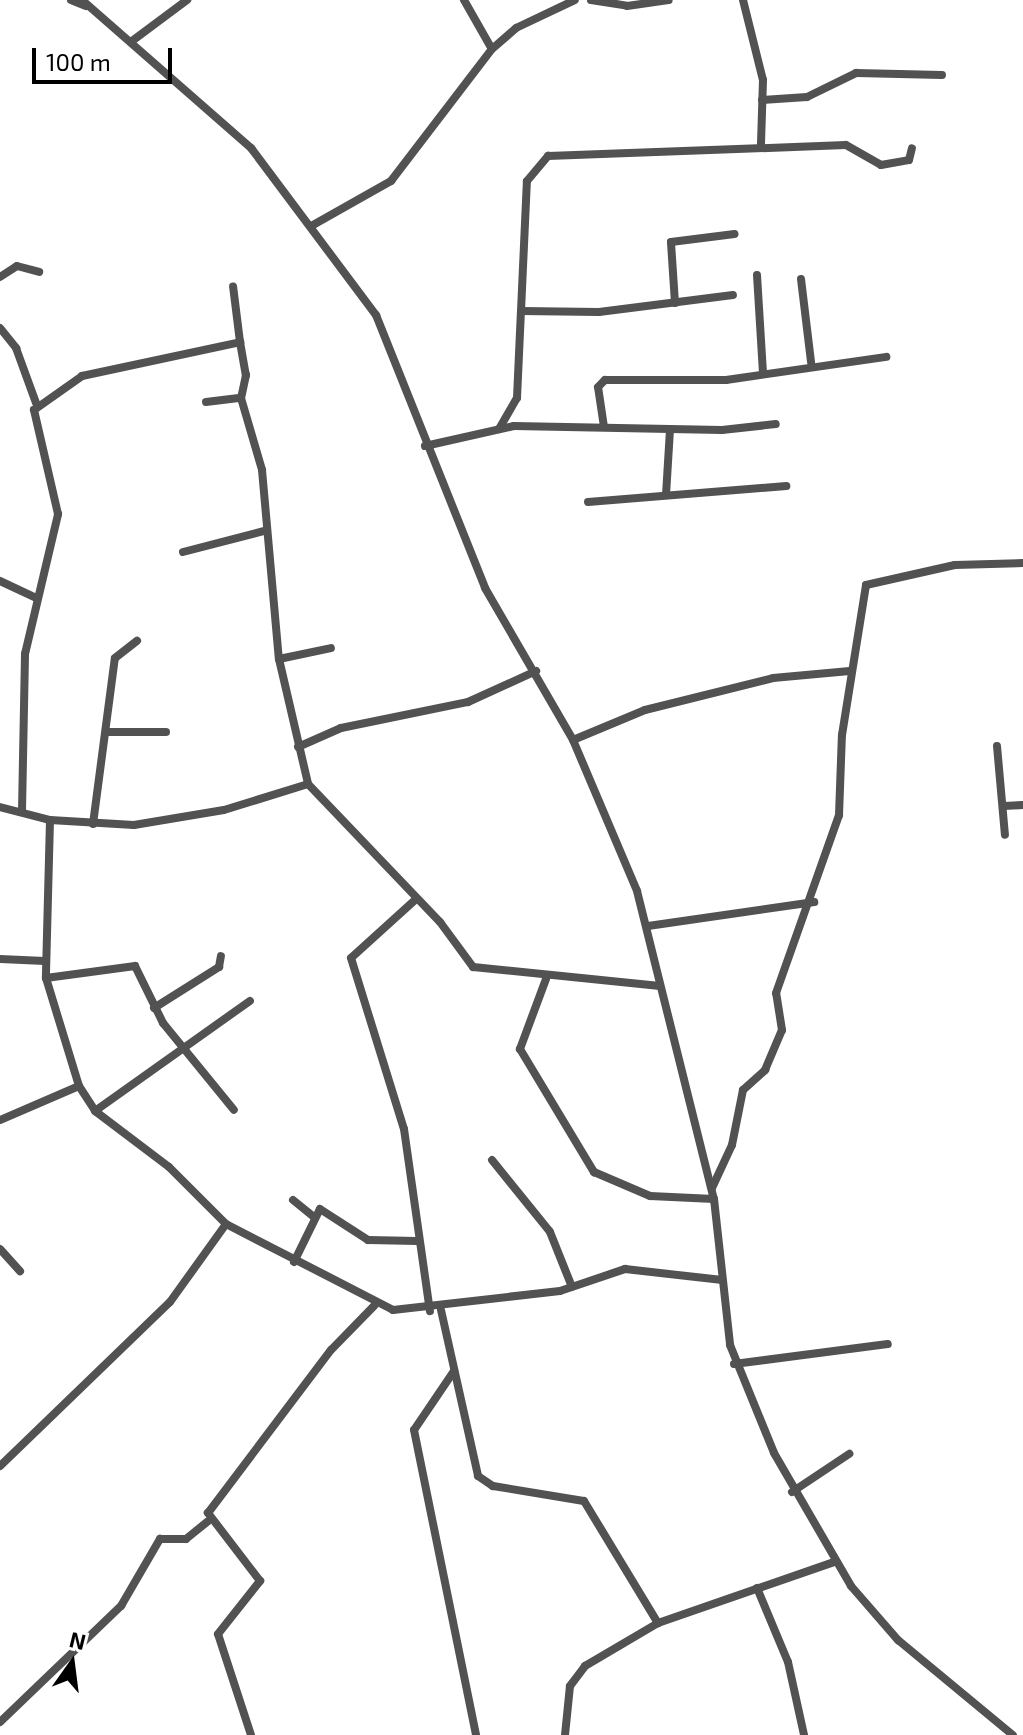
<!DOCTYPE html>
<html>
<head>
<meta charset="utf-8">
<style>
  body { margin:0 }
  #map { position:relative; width:1023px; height:1735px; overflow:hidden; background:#fff; font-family:"Exo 2",sans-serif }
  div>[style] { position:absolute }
  .street>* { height:8px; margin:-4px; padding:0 4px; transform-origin:4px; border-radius:4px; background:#525252 }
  span { translate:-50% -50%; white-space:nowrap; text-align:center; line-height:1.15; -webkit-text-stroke:7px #fff; paint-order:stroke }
  .north { position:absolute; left:32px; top:1623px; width:80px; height:80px; -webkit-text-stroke:6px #fff; paint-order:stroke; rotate:14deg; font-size:22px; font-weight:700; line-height:32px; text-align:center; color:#000 }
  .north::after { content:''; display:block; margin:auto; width:28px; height:36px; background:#000; clip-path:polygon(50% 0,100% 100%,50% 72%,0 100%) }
  .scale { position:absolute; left:32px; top:48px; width:140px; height:36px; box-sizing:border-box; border:4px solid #000; border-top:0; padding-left:10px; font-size:24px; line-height:28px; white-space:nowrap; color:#000; -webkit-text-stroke:6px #fff; paint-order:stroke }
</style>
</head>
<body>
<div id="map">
  <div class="street">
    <i style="left:71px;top:0;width:16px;rotate:22deg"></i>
    <i style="left:82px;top:0;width:225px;rotate:41.2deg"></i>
    <i style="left:251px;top:148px;width:209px;rotate:53.2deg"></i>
    <i style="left:376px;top:315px;width:294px;rotate:68.2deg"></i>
    <i style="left:485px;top:588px;width:176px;rotate:59.9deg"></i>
    <i style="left:573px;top:740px;width:164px;rotate:67deg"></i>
    <i style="left:637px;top:891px;width:317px;rotate:76deg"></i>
    <i style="left:714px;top:1199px;width:147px;rotate:83.7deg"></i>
    <i style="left:730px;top:1345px;width:117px;rotate:67.8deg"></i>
    <i style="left:774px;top:1453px;width:154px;rotate:59.9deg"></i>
    <i style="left:851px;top:1586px;width:72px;rotate:49deg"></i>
    <i style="left:898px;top:1640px;width:149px;rotate:39.6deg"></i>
    <i style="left:464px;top:0;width:56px;rotate:60.3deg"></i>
    <i style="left:591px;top:0;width:36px;rotate:9deg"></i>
    <i style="left:627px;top:6px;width:42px;rotate:-8.1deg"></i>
    <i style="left:743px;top:0;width:82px;rotate:76deg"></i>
    <i style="left:763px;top:80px;width:65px;rotate:91.8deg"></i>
    <i style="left:132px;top:41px;width:69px;rotate:-36.7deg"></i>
    <i style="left:762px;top:100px;width:45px;rotate:-3.8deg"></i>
    <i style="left:807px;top:97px;width:55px;rotate:-26.1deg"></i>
    <i style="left:856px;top:73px;width:86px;rotate:1.3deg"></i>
    <i style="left:313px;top:225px;width:90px;rotate:-29.4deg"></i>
    <i style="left:391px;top:181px;width:166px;rotate:-52.6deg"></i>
    <i style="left:492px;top:49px;width:32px;rotate:-41deg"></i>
    <i style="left:516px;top:28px;width:65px;rotate:-25.4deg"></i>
    <i style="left:757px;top:275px;width:99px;rotate:86.5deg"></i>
    <i style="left:0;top:277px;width:20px;rotate:-33deg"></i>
    <i style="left:17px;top:266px;width:23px;rotate:15deg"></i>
    <i style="left:801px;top:279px;width:84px;rotate:83.1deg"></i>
    <i style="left:675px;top:303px;width:61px;rotate:-93.8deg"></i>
    <i style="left:671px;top:242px;width:64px;rotate:-7.2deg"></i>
    <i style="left:521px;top:311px;width:130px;rotate:-87.4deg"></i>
    <i style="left:527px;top:181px;width:33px;rotate:-50deg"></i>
    <i style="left:548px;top:156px;width:298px;rotate:-2.1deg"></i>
    <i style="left:846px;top:145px;width:40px;rotate:29.7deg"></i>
    <i style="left:881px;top:165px;width:28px;rotate:-10deg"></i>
    <i style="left:909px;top:160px;width:12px;rotate:-76deg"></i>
    <i style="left:0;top:328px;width:26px;rotate:51deg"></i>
    <i style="left:16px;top:348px;width:59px;rotate:70deg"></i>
    <i style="left:240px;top:342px;width:34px;rotate:80deg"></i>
    <i style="left:246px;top:375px;width:24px;rotate:102deg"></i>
    <i style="left:206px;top:402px;width:35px;rotate:-7deg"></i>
    <i style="left:241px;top:398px;width:75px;rotate:73.7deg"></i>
    <i style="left:262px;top:470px;width:190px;rotate:84.9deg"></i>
    <i style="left:279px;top:659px;width:128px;rotate:76.9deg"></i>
    <i style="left:604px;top:427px;width:40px;rotate:-98.5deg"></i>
    <i style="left:598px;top:387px;width:10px;rotate:-45deg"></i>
    <i style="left:605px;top:380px;width:121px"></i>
    <i style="left:726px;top:380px;width:162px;rotate:-8.2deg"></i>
    <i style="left:499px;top:429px;width:36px;rotate:-60deg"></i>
    <i style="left:517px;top:398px;width:87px;rotate:-87.4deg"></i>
    <i style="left:521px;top:311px;width:78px;rotate:0.7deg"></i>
    <i style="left:599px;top:312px;width:135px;rotate:-7.2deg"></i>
    <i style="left:425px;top:446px;width:91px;rotate:-12.7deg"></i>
    <i style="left:514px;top:426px;width:208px;rotate:1.1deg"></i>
    <i style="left:722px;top:430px;width:54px;rotate:-6.3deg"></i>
    <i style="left:666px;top:495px;width:65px;rotate:-86.5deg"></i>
    <i style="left:588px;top:502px;width:199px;rotate:-4.6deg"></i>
    <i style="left:183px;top:552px;width:84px;rotate:-14.5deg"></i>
    <i style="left:0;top:581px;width:38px;rotate:25deg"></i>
    <i style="left:279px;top:659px;width:53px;rotate:-11.9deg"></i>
    <i style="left:106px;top:732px;width:60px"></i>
    <i style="left:573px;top:740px;width:78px;rotate:-22.6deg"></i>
    <i style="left:645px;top:710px;width:132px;rotate:-14deg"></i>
    <i style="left:773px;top:678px;width:77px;rotate:-5.2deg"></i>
    <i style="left:997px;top:746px;width:89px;rotate:84.9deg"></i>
    <i style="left:298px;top:747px;width:47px;rotate:-23.8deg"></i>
    <i style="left:341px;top:728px;width:130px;rotate:-11.6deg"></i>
    <i style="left:468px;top:702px;width:75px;rotate:-24.5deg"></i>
    <i style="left:1004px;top:806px;width:19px;rotate:-3deg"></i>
    <i style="left:0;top:807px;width:52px;rotate:14.6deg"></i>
    <i style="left:50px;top:820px;width:84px;rotate:3.4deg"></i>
    <i style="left:134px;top:825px;width:91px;rotate:-9.5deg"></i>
    <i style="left:224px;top:810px;width:88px;rotate:-17.2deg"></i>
    <i style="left:308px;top:784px;width:191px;rotate:46.3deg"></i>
    <i style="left:440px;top:922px;width:56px;rotate:53.7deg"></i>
    <i style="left:473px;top:967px;width:188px;rotate:5.8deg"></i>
    <i style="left:22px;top:811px;width:157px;rotate:-88.9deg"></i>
    <i style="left:25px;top:654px;width:144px;rotate:-76.7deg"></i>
    <i style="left:58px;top:514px;width:107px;rotate:-103deg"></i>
    <i style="left:34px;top:410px;width:59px;rotate:-35.3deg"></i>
    <i style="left:82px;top:376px;width:162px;rotate:-12.1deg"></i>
    <i style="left:240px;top:342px;width:56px;rotate:-97.1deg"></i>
    <i style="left:50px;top:820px;width:158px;rotate:91.5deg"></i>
    <i style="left:46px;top:978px;width:113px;rotate:73deg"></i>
    <i style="left:79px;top:1086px;width:30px;rotate:57deg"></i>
    <i style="left:95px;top:1111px;width:93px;rotate:37.1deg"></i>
    <i style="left:169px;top:1167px;width:81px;rotate:45deg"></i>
    <i style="left:226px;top:1224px;width:188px;rotate:27.2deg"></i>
    <i style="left:393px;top:1310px;width:168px;rotate:-6.5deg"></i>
    <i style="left:560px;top:1291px;width:69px;rotate:-18.7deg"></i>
    <i style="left:625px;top:1269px;width:98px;rotate:6.5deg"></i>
    <i style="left:93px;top:824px;width:167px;rotate:-82.5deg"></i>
    <i style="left:115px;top:658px;width:28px;rotate:-38deg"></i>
    <i style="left:415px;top:900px;width:86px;rotate:137.8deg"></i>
    <i style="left:351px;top:958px;width:179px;rotate:72.8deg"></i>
    <i style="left:404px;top:1129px;width:184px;rotate:81.9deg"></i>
    <i style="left:648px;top:926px;width:168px;rotate:-8.2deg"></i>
    <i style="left:0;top:959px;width:45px;rotate:2.5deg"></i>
    <i style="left:46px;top:978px;width:90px;rotate:-7.7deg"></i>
    <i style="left:135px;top:966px;width:64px;rotate:63.8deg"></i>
    <i style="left:163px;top:1023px;width:112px;rotate:50.8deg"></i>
    <i style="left:546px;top:979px;width:75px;rotate:110.4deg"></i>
    <i style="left:520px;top:1049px;width:144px;rotate:59deg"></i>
    <i style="left:594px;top:1172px;width:61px;rotate:23.2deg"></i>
    <i style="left:650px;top:1196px;width:64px;rotate:2.7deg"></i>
    <i style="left:154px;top:1008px;width:77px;rotate:-32.2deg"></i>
    <i style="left:219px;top:967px;width:11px;rotate:-80deg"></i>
    <i style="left:95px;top:1111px;width:190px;rotate:-35.4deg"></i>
    <i style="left:0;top:1120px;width:86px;rotate:-23.3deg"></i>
    <i style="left:492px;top:1160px;width:92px;rotate:51.1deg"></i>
    <i style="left:550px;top:1232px;width:59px;rotate:68.2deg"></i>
    <i style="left:712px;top:1188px;width:47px;rotate:-65.1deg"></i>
    <i style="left:732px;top:1145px;width:56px;rotate:-78.7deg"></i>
    <i style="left:743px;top:1090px;width:30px;rotate:-42deg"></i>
    <i style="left:765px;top:1070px;width:43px;rotate:-67deg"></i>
    <i style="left:782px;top:1030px;width:37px;rotate:-99deg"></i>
    <i style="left:776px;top:993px;width:189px;rotate:-70.5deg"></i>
    <i style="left:839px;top:815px;width:80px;rotate:-87.9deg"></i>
    <i style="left:842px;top:735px;width:152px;rotate:-80.9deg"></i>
    <i style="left:866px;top:585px;width:91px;rotate:-12.7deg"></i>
    <i style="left:955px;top:565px;width:68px;rotate:-1.7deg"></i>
    <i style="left:293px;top:1200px;width:28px;rotate:39deg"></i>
    <i style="left:0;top:1249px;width:30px;rotate:48deg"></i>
    <i style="left:294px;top:1262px;width:59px;rotate:-63.9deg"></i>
    <i style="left:320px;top:1209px;width:57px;rotate:32.9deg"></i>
    <i style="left:368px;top:1240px;width:49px;rotate:1.2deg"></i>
    <i style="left:441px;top:1310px;width:170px;rotate:77.4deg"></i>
    <i style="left:478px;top:1476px;width:18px;rotate:34deg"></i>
    <i style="left:493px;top:1486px;width:92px;rotate:9.4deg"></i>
    <i style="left:584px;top:1501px;width:143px;rotate:58.8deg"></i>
    <i style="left:734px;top:1364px;width:155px;rotate:-7.4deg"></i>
    <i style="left:454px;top:1371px;width:71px;rotate:124.1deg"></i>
    <i style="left:414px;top:1430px;width:311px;rotate:78.5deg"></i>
    <i style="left:0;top:1466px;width:236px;rotate:-44deg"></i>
    <i style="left:170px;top:1302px;width:96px;rotate:-54.3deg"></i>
    <i style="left:792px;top:1492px;width:69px;rotate:-33.7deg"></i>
    <i style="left:757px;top:1588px;width:80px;rotate:67.3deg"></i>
    <i style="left:788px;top:1662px;width:75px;rotate:77.6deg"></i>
    <i style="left:0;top:1722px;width:168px;rotate:-43.8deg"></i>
    <i style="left:121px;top:1606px;width:78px;rotate:-59.8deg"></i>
    <i style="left:160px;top:1539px;width:26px"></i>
    <i style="left:186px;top:1539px;width:28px;rotate:-39deg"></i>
    <i style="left:251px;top:1735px;width:106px;rotate:-108.1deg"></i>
    <i style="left:218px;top:1634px;width:68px;rotate:-51.6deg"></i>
    <i style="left:260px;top:1581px;width:86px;rotate:-127.4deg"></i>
    <i style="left:208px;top:1513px;width:204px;rotate:-53deg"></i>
    <i style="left:331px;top:1350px;width:62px;rotate:-45.7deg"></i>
    <i style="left:565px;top:1735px;width:49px;rotate:-84.2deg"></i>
    <i style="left:570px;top:1686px;width:25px;rotate:-53deg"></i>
    <i style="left:585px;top:1666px;width:85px;rotate:-30.5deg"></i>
    <i style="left:658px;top:1623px;width:186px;rotate:-19.1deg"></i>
  </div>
  <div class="north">N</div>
  <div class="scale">100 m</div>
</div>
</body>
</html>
